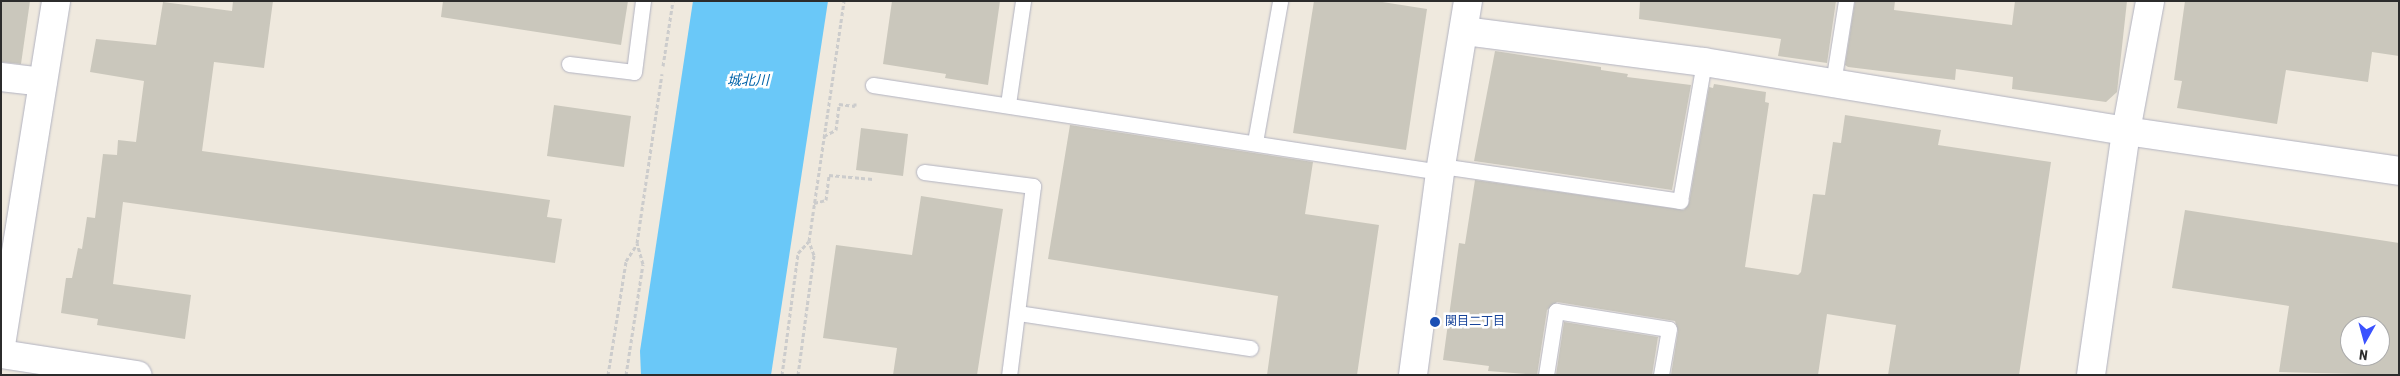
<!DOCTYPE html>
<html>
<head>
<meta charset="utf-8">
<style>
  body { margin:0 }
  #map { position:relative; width:2400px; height:376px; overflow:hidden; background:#efe9de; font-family:"Roboto Condensed","Noto Sans JP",sans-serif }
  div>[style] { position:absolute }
  .water>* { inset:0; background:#6ac8f8 }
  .building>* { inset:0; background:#cac7bc }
  .path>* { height:3px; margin-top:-1.5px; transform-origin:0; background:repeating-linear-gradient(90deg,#ccc 0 4px,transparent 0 6.5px) }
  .roads { filter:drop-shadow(0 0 1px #b2b3c1) drop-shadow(0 0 1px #b2b3c1) }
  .lane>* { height:15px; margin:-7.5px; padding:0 7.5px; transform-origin:7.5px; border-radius:7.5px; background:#fff }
  .street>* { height:28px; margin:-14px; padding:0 14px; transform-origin:14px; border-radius:14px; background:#fff }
  .dots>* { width:14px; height:14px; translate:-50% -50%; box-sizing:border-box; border:2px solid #fff; border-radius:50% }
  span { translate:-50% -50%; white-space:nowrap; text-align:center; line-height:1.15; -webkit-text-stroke:5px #fff; paint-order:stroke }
  .transit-label { font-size:12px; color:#164399 }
  .left { translate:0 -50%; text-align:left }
  .water-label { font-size:14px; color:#0365aa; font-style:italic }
  .frame { position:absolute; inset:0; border:2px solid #2c2c2c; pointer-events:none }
  .north { position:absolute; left:2340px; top:316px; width:50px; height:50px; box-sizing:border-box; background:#fff; border:1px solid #ababab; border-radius:50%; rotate:187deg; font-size:14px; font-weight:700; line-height:20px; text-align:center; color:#2c2c2c }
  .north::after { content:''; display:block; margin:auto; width:18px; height:22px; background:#3b52ff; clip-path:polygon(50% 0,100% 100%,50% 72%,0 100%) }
</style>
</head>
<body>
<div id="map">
  <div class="water">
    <i style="clip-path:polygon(693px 1px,828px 1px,771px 375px,641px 375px,640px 351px)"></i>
  </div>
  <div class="building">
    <i style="clip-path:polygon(1px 1px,30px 1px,21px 64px,1px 62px)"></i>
    <i style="clip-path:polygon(233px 1px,273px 1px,264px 68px,214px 62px,202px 151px,550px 200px,547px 217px,562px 219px,555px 263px,123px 202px,113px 284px,191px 295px,185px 339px,97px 325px,98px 319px,61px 313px,66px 278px,72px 278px,78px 248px,82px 249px,87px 217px,95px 218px,103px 154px,117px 155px,118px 140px,136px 142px,144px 81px,90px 72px,96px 39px,156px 45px,163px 2px,232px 11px)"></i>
    <i style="clip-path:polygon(443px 1px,628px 1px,621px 45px,441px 17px)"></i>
    <i style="clip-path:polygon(892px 1px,1000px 1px,988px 85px,945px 78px,946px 74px,883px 64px)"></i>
    <i style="clip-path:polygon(1314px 1px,1376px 1px,1427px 9px,1406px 150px,1293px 133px)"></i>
    <i style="clip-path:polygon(1640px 1px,1836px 1px,1827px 63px,1778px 56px,1781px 39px,1639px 19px)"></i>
    <i style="clip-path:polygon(1855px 1px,1895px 1px,1894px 10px,2012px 25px,2015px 1px,2127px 1px,2117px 92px,2106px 102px,2012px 89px,2013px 77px,1956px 69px,1955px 80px,1848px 67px,1845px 65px)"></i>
    <i style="clip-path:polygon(2185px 1px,2399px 1px,2399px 56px,2372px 52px,2368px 82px,2286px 70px,2277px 124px,2177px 108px,2182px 81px,2174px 80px)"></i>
    <i style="clip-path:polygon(1495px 51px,1601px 67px,1601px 70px,1628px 74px,1627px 77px,1691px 85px,1672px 190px,1474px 161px)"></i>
    <i style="clip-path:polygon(1714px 84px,1766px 92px,1765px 102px,1769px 103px,1745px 267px,1798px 275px,1801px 272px,1813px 194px,1825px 195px,1833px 142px,1841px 143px,1845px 115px,1941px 130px,1938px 145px,2051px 162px,2019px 375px,1888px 375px,1896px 325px,1827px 314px,1818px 375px,1671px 375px,1678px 331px,1675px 321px,1557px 302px,1547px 310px,1537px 375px,1488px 371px,1489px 366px,1443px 360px,1459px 243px,1465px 244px,1475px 180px,1684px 210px,1689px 203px,1709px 87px,1713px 88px)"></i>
    <i style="clip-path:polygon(554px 105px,631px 116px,624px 167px,547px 156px)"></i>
    <i style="clip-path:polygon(1070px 125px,1313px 162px,1305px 214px,1379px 225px,1357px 375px,1267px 375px,1278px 296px,1048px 259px)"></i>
    <i style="clip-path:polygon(861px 128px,908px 134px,903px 176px,856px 170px)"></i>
    <i style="clip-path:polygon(921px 196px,1003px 209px,977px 375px,893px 375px,897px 348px,823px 338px,836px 245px,912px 255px)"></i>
    <i style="clip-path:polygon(evenodd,2185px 210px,2399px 243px,2399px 375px,2279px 372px,2289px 306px,2172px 288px,2185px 210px,2350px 326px,2380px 326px,2380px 356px,2350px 356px,2350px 326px)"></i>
    <i style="clip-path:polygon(1564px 322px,1658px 337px,1652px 375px,1556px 375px)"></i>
  </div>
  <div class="path">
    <i style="left:663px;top:66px;width:66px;rotate:-81.3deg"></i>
    <i style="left:824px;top:136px;width:13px;rotate:-27deg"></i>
    <i style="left:836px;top:130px;width:26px;rotate:-83deg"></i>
    <i style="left:839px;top:104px;width:16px;rotate:7deg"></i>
    <i style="left:855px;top:106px;width:3px;rotate:-90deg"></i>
    <i style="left:814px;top:203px;width:12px;rotate:-14deg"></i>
    <i style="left:826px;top:200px;width:25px;rotate:-83deg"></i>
    <i style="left:829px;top:175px;width:44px;rotate:5.2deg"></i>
    <i style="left:608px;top:375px;width:115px;rotate:-81deg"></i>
    <i style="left:626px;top:261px;width:20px;rotate:-57deg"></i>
    <i style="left:626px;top:375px;width:112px;rotate:-81.3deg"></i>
    <i style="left:643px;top:264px;width:22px;rotate:-106deg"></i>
    <i style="left:637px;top:243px;width:171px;rotate:-81.6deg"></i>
    <i style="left:782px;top:375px;width:123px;rotate:-82.5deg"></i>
    <i style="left:798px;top:253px;width:16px;rotate:-47deg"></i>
    <i style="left:809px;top:241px;width:243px;rotate:-81.7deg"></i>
    <i style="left:798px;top:375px;width:121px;rotate:-82.4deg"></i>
    <i style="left:814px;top:255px;width:15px;rotate:-110deg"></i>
  </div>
  <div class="roads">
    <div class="lane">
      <i style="left:569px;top:64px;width:65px;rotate:7deg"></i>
      <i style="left:634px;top:72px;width:72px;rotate:-82.8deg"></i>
      <i style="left:1833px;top:83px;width:83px;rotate:-81deg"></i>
      <i style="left:873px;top:85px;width:574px;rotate:8.72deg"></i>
      <i style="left:1008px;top:104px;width:104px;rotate:-81.7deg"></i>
      <i style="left:1255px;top:142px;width:143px;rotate:-79.9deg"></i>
      <i style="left:1441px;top:166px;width:242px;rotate:8.3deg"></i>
      <i style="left:1680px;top:201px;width:141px;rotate:-80.2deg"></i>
      <i style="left:924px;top:172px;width:110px;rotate:7.3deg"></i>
      <i style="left:1033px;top:186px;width:191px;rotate:97.2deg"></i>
      <i style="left:1018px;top:313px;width:235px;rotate:8.6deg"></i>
      <i style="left:1546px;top:375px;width:65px;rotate:-81.1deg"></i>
      <i style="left:1556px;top:311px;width:114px;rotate:9.1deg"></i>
      <i style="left:1669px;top:329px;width:47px;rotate:99.9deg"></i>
    </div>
    <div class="street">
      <i style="left:1464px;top:31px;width:242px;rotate:7.4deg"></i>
      <i style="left:1704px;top:62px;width:428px;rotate:9.3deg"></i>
      <i style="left:2126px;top:131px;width:276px;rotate:8.3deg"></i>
      <i style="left:1px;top:77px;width:42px;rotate:6.8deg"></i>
      <i style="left:1px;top:345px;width:348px;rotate:-80.9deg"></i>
      <i style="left:1px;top:354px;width:138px;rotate:8.8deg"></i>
      <i style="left:1413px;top:375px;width:205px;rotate:-82.4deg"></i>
      <i style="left:1440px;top:172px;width:173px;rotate:-80.7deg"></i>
      <i style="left:2091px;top:375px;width:246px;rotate:-81.8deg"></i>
      <i style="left:2126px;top:131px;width:132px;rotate:-79.5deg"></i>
    </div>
  </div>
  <div class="dots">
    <i style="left:1435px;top:322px;background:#1a4fb4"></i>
  </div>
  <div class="transit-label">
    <span class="left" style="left:1445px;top:322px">関目二丁目</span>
  </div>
  <div class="water-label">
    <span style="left:748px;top:80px">城北川</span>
  </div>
  <div class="frame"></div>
  <div class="north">N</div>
</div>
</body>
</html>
